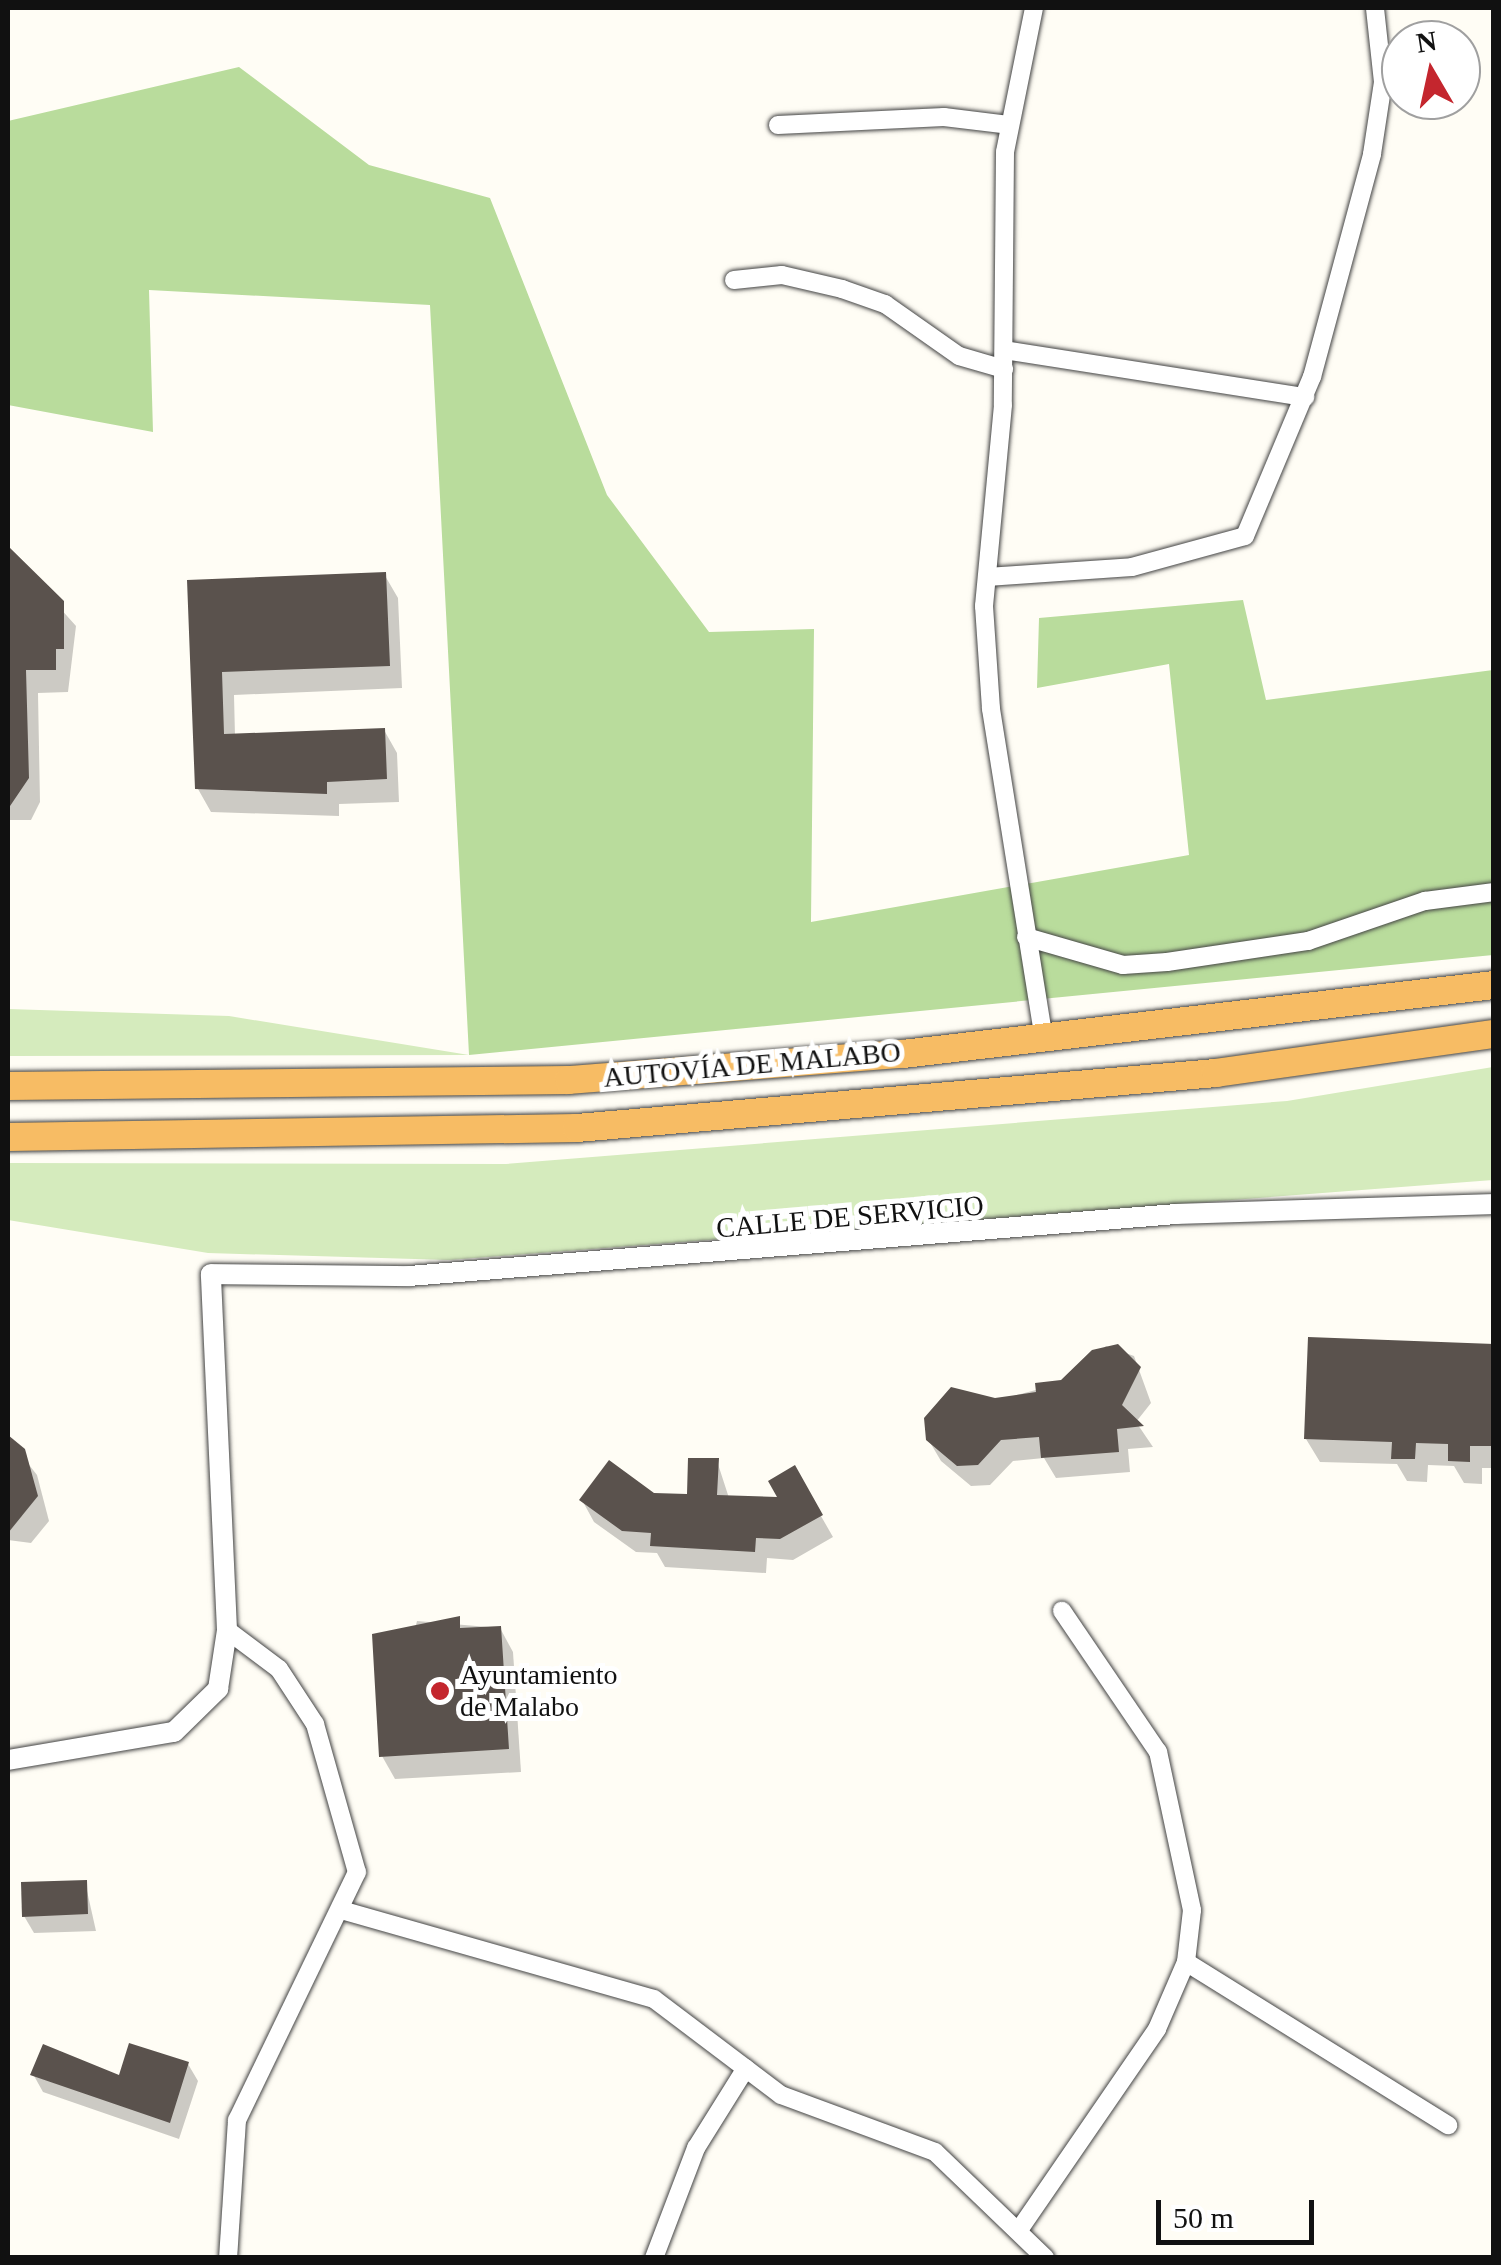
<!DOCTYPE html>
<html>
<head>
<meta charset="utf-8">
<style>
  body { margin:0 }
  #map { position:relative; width:1501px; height:2265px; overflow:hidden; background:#fffdf5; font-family:"Times New Roman",serif }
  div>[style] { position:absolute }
  .green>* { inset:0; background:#d5ebbd }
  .forest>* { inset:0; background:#b9dc9c }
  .shadow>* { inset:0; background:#0003 }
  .building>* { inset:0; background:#5a524d }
  .roads { filter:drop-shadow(0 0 2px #444) drop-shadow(0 0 2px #444) }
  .minor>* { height:18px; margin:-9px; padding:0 9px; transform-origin:9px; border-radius:9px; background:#fff }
  .tertiary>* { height:20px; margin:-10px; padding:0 10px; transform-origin:10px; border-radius:10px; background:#fff }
  .trunk>* { height:28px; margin:-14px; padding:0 14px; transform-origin:14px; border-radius:14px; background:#f7bc64 }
  .dots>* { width:28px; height:28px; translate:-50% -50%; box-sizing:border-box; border:5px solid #fff; border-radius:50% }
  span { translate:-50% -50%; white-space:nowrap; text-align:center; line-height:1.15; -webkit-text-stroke:10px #fff; paint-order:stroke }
  .street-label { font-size:28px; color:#111 }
  .poi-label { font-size:28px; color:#111 }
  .left { translate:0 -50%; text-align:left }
  .frame { position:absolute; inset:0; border:10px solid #111; pointer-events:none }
  .north { position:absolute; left:1381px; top:20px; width:100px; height:100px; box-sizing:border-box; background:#fff; border:2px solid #a0a0a0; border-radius:50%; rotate:351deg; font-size:28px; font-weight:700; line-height:40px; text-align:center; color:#111 }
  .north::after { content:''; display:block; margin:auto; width:35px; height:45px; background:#c4262e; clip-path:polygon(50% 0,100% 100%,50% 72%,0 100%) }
  .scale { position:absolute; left:1156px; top:2200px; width:158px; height:45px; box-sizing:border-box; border:5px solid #111; border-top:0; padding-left:12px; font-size:30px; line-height:35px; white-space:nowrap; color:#111; -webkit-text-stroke:8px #fff; paint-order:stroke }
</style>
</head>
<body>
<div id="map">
  <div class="green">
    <i style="clip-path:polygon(8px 1009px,229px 1016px,469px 1055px,8px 1056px)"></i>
    <i style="clip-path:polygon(1493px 1067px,1493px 1180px,449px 1260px,208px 1253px,8px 1220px,8px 1163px,506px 1164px,1287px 1101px)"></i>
  </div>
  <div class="forest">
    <i style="clip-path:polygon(239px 67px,369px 165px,490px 198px,607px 495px,709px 632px,814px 629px,811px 922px,1189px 855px,1169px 664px,1037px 688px,1039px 618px,1243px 600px,1266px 700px,1493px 670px,1493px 955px,469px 1055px,430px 305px,149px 290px,153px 432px,8px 405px,8px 121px)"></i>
  </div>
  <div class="shadow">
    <i style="clip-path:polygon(8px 550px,76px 626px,68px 692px,38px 693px,40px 802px,31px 820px,8px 820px)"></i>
    <i style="clip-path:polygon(384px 574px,398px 598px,402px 688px,234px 695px,235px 736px,384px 730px,397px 753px,399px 802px,339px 804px,339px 816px,211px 812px,198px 789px,190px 582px)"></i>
    <i style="clip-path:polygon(1106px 1346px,1134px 1356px,1151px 1403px,1136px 1422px,1153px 1447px,1128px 1449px,1130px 1472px,1056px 1478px,1044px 1458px,1013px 1461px,990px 1485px,971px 1486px,941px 1461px,928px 1439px,995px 1401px,1062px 1383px)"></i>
    <i style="clip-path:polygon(1494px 1346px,1494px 1468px,1482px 1468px,1482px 1484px,1464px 1483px,1454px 1466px,1428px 1465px,1427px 1482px,1407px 1481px,1397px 1464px,1320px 1462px,1306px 1439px)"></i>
    <i style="clip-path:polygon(8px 1438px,37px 1475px,49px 1521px,31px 1543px,8px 1540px)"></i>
    <i style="clip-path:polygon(717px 1461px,729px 1498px,781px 1499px,794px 1469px,833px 1537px,793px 1560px,767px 1558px,766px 1573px,665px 1567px,657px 1553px,636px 1552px,594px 1522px,582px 1500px,689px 1497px)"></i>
    <i style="clip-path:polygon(417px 1621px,500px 1628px,513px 1652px,521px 1772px,395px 1779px,382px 1756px)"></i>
    <i style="clip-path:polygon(85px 1882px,96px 1931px,34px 1933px,24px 1916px)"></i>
    <i style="clip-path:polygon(188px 2064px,198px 2081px,179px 2139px,43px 2092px,33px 2074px,120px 2078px)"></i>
  </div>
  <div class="building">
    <i style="clip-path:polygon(8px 546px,64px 601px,64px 649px,56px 649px,56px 670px,26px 670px,29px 778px,8px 809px)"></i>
    <i style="clip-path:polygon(386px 572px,390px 666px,222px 672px,224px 734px,385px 728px,387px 779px,327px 782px,327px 794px,195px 789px,187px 580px)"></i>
    <i style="clip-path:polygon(1308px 1337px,1494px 1344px,1494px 1446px,1470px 1446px,1470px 1462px,1448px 1461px,1448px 1444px,1416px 1443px,1415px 1459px,1391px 1459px,1392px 1442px,1304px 1439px)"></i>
    <i style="clip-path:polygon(1118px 1344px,1141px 1367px,1122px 1405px,1144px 1426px,1117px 1429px,1119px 1452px,1041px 1458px,1039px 1437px,1001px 1440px,978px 1465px,957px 1466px,926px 1440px,924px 1418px,951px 1387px,995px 1398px,1036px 1392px,1035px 1383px,1061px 1380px,1092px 1350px)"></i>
    <i style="clip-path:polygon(8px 1435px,25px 1449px,38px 1496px,8px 1533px)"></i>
    <i style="clip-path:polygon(688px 1458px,719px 1458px,717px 1495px,777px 1497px,768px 1481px,795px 1465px,823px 1515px,780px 1539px,756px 1538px,755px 1552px,650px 1546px,651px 1533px,622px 1531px,579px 1500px,609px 1460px,654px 1493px,687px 1494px)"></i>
    <i style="clip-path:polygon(460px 1616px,460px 1628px,501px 1626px,509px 1749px,379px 1757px,372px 1634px)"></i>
    <i style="clip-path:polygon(87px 1880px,88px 1914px,22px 1917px,21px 1882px)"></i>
    <i style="clip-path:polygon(129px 2043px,189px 2062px,170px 2123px,30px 2075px,43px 2044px,119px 2075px)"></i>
  </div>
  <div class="roads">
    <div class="minor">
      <i style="left:1034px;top:8px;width:147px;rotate:101.4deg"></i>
      <i style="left:1005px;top:152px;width:253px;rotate:90.5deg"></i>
      <i style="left:1003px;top:405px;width:202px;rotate:95.4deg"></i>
      <i style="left:984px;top:606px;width:103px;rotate:86.1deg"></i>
      <i style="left:991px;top:709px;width:334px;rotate:80.9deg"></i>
      <i style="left:778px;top:125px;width:166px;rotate:-2.8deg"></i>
      <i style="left:944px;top:117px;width:65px;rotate:7deg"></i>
      <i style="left:734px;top:280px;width:48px;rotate:-5.9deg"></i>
      <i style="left:782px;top:275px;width:62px;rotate:13.1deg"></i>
      <i style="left:842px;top:289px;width:46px;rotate:19.2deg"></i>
      <i style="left:885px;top:304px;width:90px;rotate:35.1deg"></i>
      <i style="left:959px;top:356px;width:47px;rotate:16.1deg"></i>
      <i style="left:1004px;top:350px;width:305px;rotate:8.9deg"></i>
      <i style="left:987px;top:577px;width:145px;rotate:-3.9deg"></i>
      <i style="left:1132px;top:567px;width:117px;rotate:-15.3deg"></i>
      <i style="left:1245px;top:536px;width:173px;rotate:-67.2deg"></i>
      <i style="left:1312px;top:377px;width:231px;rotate:-74.9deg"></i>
      <i style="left:1372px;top:154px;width:73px;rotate:-81.3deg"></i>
      <i style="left:1383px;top:82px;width:74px;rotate:-96.2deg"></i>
      <i style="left:1026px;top:937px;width:101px;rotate:16.1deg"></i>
      <i style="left:1123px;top:965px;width:44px;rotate:-3.9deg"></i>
      <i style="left:1167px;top:962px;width:143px;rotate:-8.5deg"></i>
      <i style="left:1308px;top:941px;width:124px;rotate:-18.9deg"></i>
      <i style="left:1425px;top:901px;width:70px;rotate:-7.4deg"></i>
      <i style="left:227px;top:1630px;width:65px;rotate:36.9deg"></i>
      <i style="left:279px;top:1669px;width:66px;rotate:56.8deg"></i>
      <i style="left:315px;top:1724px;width:154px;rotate:74.2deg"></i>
      <i style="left:357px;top:1872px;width:276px;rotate:115.8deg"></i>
      <i style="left:237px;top:2120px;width:138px;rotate:93.7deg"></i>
      <i style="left:345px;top:1911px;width:321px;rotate:15.9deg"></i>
      <i style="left:654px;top:1999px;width:159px;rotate:37.1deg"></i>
      <i style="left:781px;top:2095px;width:164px;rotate:20.3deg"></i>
      <i style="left:935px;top:2152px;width:153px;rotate:43.9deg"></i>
      <i style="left:1186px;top:1962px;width:309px;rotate:31.9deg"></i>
      <i style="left:1019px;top:2230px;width:244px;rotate:-55.5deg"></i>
      <i style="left:1157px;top:2029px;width:73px;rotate:-66.6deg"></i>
      <i style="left:1186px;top:1962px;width:52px;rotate:-83.4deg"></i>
      <i style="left:1192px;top:1910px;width:162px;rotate:-102.1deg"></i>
      <i style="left:1158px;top:1752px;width:171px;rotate:-124.2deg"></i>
      <i style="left:654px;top:2258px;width:118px;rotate:-69.1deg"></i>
      <i style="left:696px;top:2148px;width:94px;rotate:-58deg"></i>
    </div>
    <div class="tertiary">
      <i style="left:8px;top:1760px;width:168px;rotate:-9.6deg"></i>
      <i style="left:174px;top:1732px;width:62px;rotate:-44.3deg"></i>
      <i style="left:218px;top:1689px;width:60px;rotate:-81.3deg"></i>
      <i style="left:227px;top:1630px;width:356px;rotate:-92.6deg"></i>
      <i style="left:211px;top:1274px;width:198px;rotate:0.6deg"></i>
      <i style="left:409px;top:1276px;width:770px;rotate:-4.62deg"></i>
      <i style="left:1177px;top:1214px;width:317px;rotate:-1.8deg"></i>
    </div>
    <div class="trunk">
      <i style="left:8px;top:1086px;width:561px;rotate:-0.61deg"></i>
      <i style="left:569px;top:1080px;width:335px;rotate:-4.5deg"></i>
      <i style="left:903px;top:1054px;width:595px;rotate:-6.66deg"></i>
      <i style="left:8px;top:1137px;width:569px;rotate:-0.91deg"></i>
      <i style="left:577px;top:1128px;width:641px;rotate:-4.92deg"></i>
      <i style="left:1216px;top:1073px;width:281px;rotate:-8deg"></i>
    </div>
  </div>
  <div class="dots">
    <i style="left:440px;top:1691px;background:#c4262e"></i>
  </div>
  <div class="street-label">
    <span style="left:752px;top:1065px;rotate:-5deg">AUTOVÍA DE MALABO</span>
    <span style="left:850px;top:1217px;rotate:-5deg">CALLE DE SERVICIO</span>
  </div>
  <div class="poi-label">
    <span class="left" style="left:460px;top:1691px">Ayuntamiento<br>de Malabo</span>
  </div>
  <div class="frame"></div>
  <div class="north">N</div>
  <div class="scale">50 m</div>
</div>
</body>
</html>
